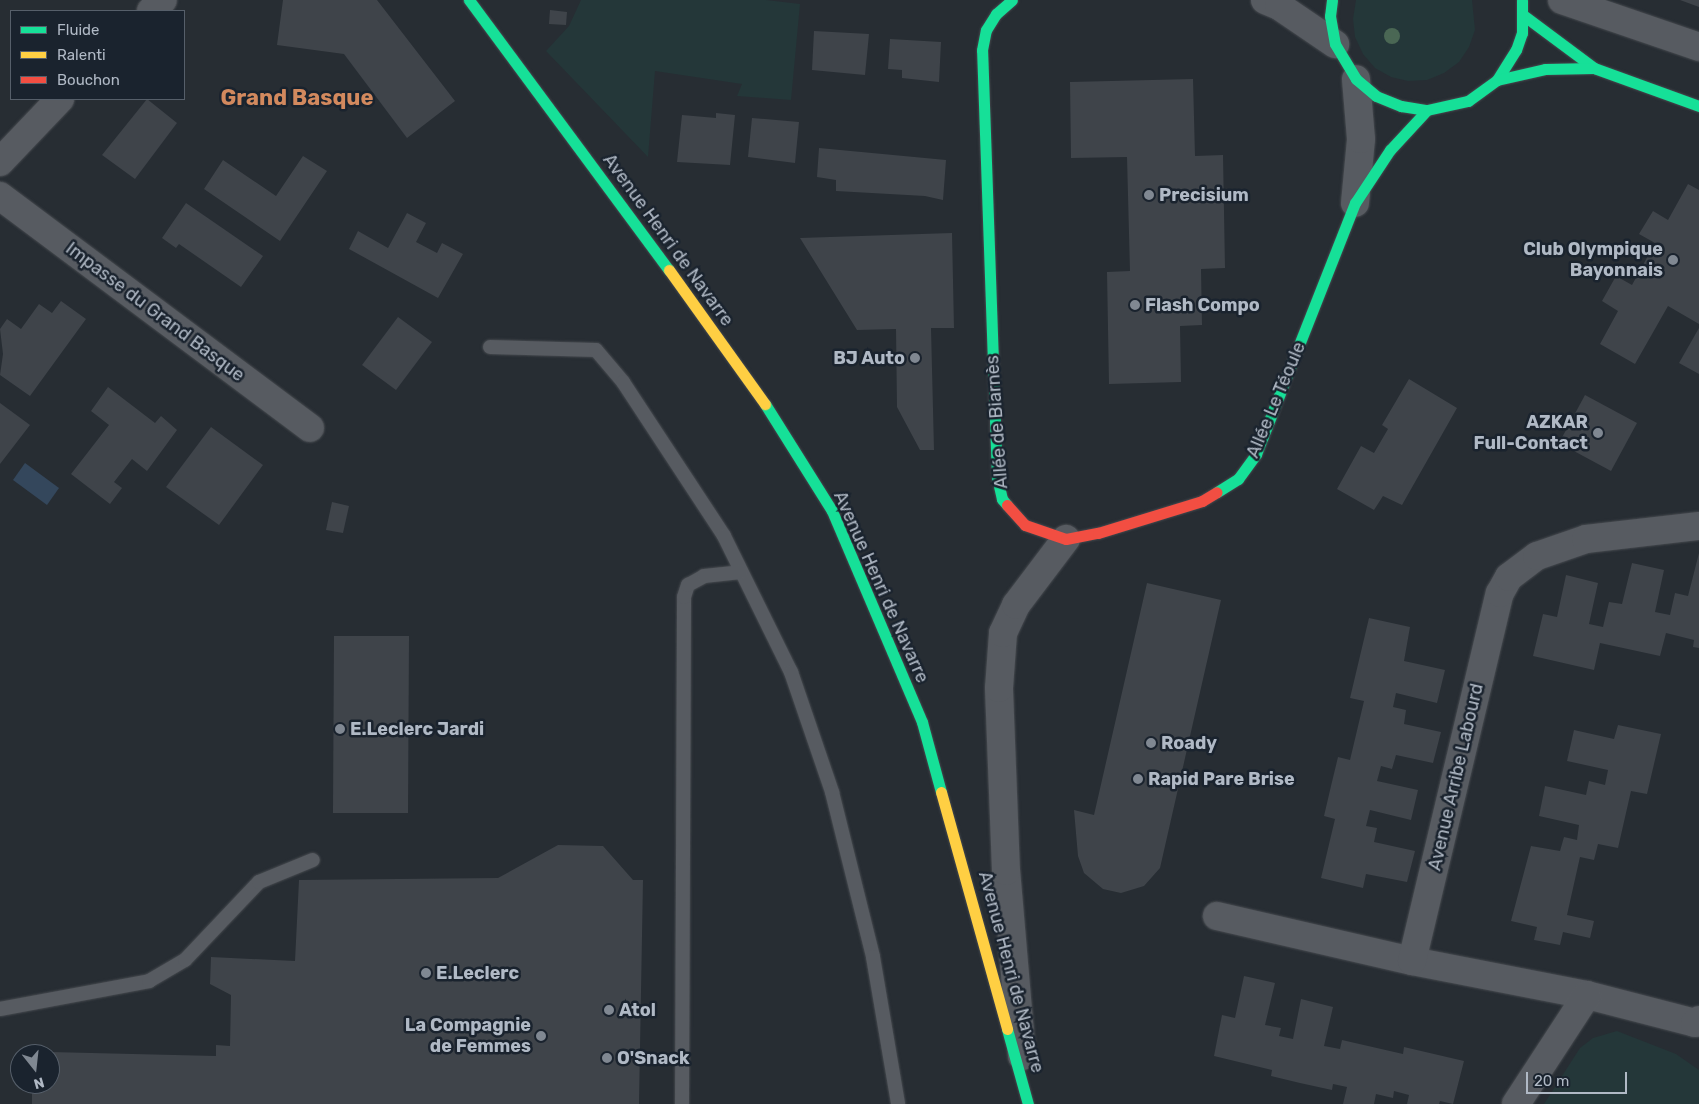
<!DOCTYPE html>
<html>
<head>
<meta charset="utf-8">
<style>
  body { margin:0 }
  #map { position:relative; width:1699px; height:1104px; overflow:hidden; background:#272d33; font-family:Rubik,sans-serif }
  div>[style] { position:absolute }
  .green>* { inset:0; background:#243739 }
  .water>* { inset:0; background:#34475c }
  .building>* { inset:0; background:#3f444a }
  .roads { filter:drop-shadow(0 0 1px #45494e) drop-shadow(0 0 1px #45494e) }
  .lane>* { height:14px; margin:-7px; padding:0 7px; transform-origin:7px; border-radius:7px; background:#575b61 }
  .street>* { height:28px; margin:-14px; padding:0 14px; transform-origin:14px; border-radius:14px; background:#575b61 }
  .fast>* { height:11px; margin:-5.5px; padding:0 5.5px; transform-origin:5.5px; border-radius:5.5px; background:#16e098 }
  .slow>* { height:11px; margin:-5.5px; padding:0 5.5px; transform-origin:5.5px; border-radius:5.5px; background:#ffcf43 }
  .jam>* { height:11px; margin:-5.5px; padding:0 5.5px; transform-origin:5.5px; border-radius:5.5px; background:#f24e42 }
  .trees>* { width:16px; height:16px; margin:-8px; border-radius:50%; background:#4a6754 }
  .dots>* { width:14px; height:14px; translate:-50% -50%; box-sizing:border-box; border:2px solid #1a232e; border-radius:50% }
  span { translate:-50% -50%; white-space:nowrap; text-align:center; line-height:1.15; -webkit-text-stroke:5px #1a232e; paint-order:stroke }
  .poi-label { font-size:18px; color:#b0b9c5; font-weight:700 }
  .left { translate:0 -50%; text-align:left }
  .right { translate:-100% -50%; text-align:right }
  .street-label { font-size:18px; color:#b0b9c5 }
  .district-label { font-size:22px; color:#d2895e; font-weight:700 }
  .legend { position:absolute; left:10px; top:10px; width:175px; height:90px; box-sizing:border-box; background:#1a232e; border:1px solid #565f6a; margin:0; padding:6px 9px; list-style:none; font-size:15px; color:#b0b9c5 }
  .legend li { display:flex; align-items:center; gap:10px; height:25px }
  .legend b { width:25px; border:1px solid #565f6a }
  .north { position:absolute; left:10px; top:1044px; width:50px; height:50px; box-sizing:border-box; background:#1a232e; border:1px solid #565f6a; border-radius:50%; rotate:164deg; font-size:14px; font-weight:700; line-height:20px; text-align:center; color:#b0b9c5 }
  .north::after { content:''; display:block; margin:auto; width:18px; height:22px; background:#808892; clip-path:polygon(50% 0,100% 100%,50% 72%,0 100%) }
  .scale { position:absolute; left:1526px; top:1072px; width:101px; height:22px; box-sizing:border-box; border:2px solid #b0b9c5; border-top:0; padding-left:6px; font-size:15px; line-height:18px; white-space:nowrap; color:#b0b9c5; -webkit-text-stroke:4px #1a232e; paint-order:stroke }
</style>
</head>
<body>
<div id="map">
  <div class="green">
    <i style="clip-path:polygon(581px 0,766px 0,800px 4px,791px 100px,737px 96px,742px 84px,655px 71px,648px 157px,546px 51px,569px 26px)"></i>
    <i style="clip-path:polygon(1356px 0,1472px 0,1475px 30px,1469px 47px,1459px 62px,1444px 73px,1427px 80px,1408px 81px,1391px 77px,1375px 68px,1363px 54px,1355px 37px,1353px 19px)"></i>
    <i style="clip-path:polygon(1617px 1031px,1676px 1054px,1699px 1070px,1699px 1104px,1544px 1104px,1580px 1048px,1593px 1038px)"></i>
  </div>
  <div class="water">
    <i style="clip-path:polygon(25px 463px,59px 488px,47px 505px,13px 480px)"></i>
  </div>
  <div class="building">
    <i style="clip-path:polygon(283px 0,377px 0,455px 101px,407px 138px,344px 54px,277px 45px)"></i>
    <i style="clip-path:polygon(1680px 0,1699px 0,1699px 7px)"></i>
    <i style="clip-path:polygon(550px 10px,567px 12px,566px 25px,549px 24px)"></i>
    <i style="clip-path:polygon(814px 31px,869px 34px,865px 75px,812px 70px)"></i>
    <i style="clip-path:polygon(890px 39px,941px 42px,939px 82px,902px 78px,902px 70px,888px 69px)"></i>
    <i style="clip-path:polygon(1193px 79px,1195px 156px,1223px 155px,1225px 268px,1201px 269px,1202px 325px,1180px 326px,1181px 382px,1109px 384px,1107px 272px,1130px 271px,1127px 157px,1071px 158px,1070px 82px)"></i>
    <i style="clip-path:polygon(147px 99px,177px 123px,135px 179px,102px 155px)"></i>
    <i style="clip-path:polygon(716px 113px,735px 115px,730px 165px,677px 162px,682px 115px,716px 118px)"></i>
    <i style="clip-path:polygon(752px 118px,799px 122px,795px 163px,748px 157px)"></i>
    <i style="clip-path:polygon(819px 148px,946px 160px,943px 200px,925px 196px,836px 191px,836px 180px,817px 177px)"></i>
    <i style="clip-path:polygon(303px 156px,327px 171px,280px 241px,204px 189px,223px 160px,276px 196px)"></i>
    <i style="clip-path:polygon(1688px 184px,1699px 190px,1699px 324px,1668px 306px,1635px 364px,1600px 344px,1618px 311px,1602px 301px,1616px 276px,1632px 285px,1655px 243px,1639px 234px,1653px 211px,1668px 220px)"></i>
    <i style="clip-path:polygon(186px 203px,263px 256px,241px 287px,179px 244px,176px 248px,162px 238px)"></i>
    <i style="clip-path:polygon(407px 213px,426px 223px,416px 242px,437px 253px,442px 243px,463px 254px,438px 298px,349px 249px,358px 231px,388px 248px)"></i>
    <i style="clip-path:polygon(952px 233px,954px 328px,931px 328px,934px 450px,920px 450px,897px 407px,896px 329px,857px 330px,800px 238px)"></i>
    <i style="clip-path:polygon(61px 301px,86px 319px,30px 396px,0 375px,3px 354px,0 329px,7px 319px,21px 329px,39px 304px,52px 313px)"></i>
    <i style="clip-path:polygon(398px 317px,432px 342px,396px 390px,362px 365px)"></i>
    <i style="clip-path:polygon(1699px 328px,1699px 374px,1679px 363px)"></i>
    <i style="clip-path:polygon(1409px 379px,1457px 408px,1402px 505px,1383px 496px,1374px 510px,1337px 489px,1361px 446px,1374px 453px,1388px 429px,1382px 425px)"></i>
    <i style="clip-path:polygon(108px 387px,155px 423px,161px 416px,177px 430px,147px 471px,132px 459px,114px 482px,122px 488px,110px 504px,71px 474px,109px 425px,91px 411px)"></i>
    <i style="clip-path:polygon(1585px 395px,1637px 423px,1611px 471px,1559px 443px)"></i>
    <i style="clip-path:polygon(0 403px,30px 425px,0 464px)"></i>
    <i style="clip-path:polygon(211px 427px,263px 465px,219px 525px,166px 487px)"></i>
    <i style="clip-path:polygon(332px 502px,349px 506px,343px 533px,326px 530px)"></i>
    <i style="clip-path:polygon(1699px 553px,1699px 648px,1693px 647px,1694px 640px,1666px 633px,1660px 656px,1600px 643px,1594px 670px,1533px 656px,1543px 614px,1557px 617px,1566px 575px,1598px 583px,1589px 624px,1603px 627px,1609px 602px,1622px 604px,1632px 563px,1664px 570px,1655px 612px,1670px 615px,1675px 593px,1688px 596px)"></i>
    <i style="clip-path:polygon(1147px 583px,1221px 600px,1160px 868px,1144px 886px,1121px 893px,1103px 889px,1084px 873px,1078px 856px,1074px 810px,1094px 815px)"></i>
    <i style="clip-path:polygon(1369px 618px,1410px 627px,1404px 661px,1445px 670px,1437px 703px,1396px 693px,1393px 707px,1406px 710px,1404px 724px,1441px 732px,1433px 763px,1396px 755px,1392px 769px,1381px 766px,1377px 781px,1418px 790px,1411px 820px,1370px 810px,1366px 826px,1377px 828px,1374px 842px,1415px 851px,1407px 882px,1366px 874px,1363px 888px,1321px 878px,1335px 819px,1324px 816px,1331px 786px,1338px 757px,1350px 760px,1364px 701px,1350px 698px)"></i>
    <i style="clip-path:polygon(334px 636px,409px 636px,408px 813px,333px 813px)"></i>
    <i style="clip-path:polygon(1618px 725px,1661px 734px,1647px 794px,1631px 791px,1618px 848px,1598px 844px,1594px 860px,1580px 857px,1567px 915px,1594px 921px,1590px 938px,1563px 932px,1560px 945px,1534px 940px,1537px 927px,1511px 921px,1531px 846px,1560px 851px,1564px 837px,1577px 840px,1579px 825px,1539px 816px,1545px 786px,1586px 795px,1589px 781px,1605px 785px,1608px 770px,1567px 761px,1574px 730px,1614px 739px)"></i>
    <i style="clip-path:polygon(558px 845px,603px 846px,633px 880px,643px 880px,639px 1104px,32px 1104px,32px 1084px,50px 1084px,50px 1052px,216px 1056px,216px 1045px,230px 1046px,231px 995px,210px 984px,211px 957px,295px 961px,299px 880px,498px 878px)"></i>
    <i style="clip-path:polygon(1244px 976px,1275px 983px,1265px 1025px,1281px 1028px,1279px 1036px,1293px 1039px,1301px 999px,1333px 1007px,1324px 1046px,1340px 1049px,1342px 1040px,1403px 1054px,1404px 1047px,1464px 1061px,1453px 1104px,1440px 1101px,1439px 1104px,1407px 1104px,1409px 1095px,1394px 1091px,1393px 1098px,1376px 1094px,1374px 1104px,1343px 1104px,1347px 1087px,1333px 1084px,1332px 1090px,1300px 1083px,1271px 1076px,1272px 1070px,1214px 1056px,1222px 1015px,1235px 1018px)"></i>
  </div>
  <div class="roads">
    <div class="lane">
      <i style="left:490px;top:347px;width:106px;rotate:1.6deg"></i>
      <i style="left:596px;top:350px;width:42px;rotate:49.8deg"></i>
      <i style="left:623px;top:382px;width:184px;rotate:56.7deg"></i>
      <i style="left:724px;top:536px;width:152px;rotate:63.8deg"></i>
      <i style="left:791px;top:672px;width:127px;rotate:71.1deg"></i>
      <i style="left:832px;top:792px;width:170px;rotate:76deg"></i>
      <i style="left:873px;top:957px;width:149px;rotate:80.3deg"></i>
      <i style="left:0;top:1009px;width:152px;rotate:-10.6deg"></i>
      <i style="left:149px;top:981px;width:42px;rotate:-30.3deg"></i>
      <i style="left:185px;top:960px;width:108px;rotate:-46.5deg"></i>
      <i style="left:259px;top:882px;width:58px;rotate:-22.2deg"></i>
      <i style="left:682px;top:1104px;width:507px;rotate:-89.77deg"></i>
      <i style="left:684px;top:597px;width:13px;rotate:-72deg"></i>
      <i style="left:688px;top:585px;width:18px;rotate:-29deg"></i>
      <i style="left:704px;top:576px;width:37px;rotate:-6deg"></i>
    </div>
    <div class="street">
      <i style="left:1265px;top:0;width:15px;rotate:23deg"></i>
      <i style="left:1279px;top:6px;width:68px;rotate:34.2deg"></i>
      <i style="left:1562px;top:0;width:145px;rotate:18.9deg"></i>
      <i style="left:151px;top:11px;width:16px;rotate:-43deg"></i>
      <i style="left:0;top:162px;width:87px;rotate:-46.4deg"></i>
      <i style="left:0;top:196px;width:387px;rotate:36.8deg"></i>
      <i style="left:1355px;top:203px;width:64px;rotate:-84.6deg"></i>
      <i style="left:1361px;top:139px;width:60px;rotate:-94.8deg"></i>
      <i style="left:1217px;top:916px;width:200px;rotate:13deg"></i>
      <i style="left:1412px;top:961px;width:178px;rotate:11deg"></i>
      <i style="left:1587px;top:995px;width:112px;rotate:14.5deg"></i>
      <i style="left:1695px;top:1023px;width:5px;rotate:-37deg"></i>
      <i style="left:1412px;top:961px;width:378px;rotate:-76.6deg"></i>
      <i style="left:1500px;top:593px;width:18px;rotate:-61deg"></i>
      <i style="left:1509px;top:577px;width:35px;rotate:-37deg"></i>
      <i style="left:1537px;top:556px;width:52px;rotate:-19.1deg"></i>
      <i style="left:1586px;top:539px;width:114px;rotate:-6.6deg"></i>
      <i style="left:1022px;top:1056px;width:186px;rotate:-94.9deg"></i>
      <i style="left:1006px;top:871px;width:183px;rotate:-92.2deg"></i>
      <i style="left:999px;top:688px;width:55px;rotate:-85.8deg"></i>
      <i style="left:1003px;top:633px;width:31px;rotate:-65deg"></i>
      <i style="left:1016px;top:605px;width:83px;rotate:-52.9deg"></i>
      <i style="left:1516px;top:1104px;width:130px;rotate:-56.9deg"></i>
    </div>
    <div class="fast">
      <i style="left:469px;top:0;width:336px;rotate:53.5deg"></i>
      <i style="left:1332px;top:0;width:16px;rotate:97deg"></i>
      <i style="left:1330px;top:16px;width:28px;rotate:80deg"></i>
      <i style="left:1335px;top:44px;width:41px;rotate:59deg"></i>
      <i style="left:1356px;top:79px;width:26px;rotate:40deg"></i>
      <i style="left:1376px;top:96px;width:27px;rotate:22deg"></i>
      <i style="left:1401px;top:106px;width:26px;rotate:9deg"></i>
      <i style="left:1427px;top:110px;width:42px;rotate:-12.4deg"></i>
      <i style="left:1468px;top:101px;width:36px;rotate:-36deg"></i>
      <i style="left:1497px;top:80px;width:36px;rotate:-58deg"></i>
      <i style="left:1516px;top:50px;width:18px;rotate:-71deg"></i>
      <i style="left:1522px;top:33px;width:33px;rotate:-90deg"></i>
      <i style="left:1523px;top:15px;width:89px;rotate:36.7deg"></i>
      <i style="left:1594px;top:68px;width:112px;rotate:19.9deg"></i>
      <i style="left:1497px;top:80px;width:49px;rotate:-12.9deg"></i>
      <i style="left:1545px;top:69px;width:49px;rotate:-1.2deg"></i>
      <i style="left:765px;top:404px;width:126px;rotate:57.9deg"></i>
      <i style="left:832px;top:511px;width:229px;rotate:66.9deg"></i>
      <i style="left:922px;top:722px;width:73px;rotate:74.8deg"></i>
      <i style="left:1217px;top:492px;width:25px;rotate:-32deg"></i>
      <i style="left:1238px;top:479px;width:31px;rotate:-54deg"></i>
      <i style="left:1256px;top:454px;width:270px;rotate:-68.5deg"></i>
      <i style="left:1355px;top:203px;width:64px;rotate:-56.6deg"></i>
      <i style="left:1390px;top:150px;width:54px;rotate:-47.2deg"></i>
      <i style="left:1007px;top:505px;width:8px;rotate:-130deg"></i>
      <i style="left:1002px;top:499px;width:23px;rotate:-103deg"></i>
      <i style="left:997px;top:477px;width:427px;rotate:-92deg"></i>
      <i style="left:982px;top:50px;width:20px;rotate:-79deg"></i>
      <i style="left:986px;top:30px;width:19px;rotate:-58deg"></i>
      <i style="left:996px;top:14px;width:21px;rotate:-41deg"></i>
      <i style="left:1007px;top:1029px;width:78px;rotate:74.4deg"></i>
    </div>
    <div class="slow">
      <i style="left:669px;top:270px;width:165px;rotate:54.4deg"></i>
      <i style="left:941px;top:792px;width:246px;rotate:74.4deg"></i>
    </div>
    <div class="jam">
      <i style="left:1007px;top:505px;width:27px;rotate:48deg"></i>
      <i style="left:1025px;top:525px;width:43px;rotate:18.9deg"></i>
      <i style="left:1066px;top:539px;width:33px;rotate:-11deg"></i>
      <i style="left:1098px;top:533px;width:109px;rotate:-17.1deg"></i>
      <i style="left:1202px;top:501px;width:17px;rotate:-31deg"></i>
    </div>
  </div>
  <div class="trees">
    <i style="left:1392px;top:36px"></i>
  </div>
  <div class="dots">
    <i style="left:1149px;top:195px;background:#808892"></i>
    <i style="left:1673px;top:260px;background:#808892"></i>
    <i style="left:1135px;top:305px;background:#808892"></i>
    <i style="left:915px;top:358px;background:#808892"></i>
    <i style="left:1598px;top:433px;background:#808892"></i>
    <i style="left:340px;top:729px;background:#808892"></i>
    <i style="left:1151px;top:743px;background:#808892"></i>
    <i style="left:1138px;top:779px;background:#808892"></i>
    <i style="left:426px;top:973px;background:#808892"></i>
    <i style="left:609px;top:1010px;background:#808892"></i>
    <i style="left:541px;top:1036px;background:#808892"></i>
    <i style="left:607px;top:1058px;background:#808892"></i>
  </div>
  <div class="poi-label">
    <span class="left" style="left:1159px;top:195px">Precisium</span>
    <span class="right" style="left:1663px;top:260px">Club Olympique<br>Bayonnais</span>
    <span class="left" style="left:1145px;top:305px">Flash Compo</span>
    <span class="right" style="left:905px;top:358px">BJ Auto</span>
    <span class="right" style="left:1588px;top:433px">AZKAR<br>Full-Contact</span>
    <span class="left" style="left:350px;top:729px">E.Leclerc Jardi</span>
    <span class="left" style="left:1161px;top:743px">Roady</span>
    <span class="left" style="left:1148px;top:779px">Rapid Pare Brise</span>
    <span class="left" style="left:436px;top:973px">E.Leclerc</span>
    <span class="left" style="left:619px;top:1010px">Atol</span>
    <span class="right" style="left:531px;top:1036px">La Compagnie<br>de Femmes</span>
    <span class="left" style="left:617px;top:1058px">O'Snack</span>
  </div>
  <div class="street-label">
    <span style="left:668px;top:240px;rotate:54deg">Avenue Henri de Navarre</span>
    <span style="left:155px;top:312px;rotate:37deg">Impasse du Grand Basque</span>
    <span style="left:1276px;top:400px;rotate:-67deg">Allée Le Téoule</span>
    <span style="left:997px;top:422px;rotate:-94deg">Allée de Biarnès</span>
    <span style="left:881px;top:587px;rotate:66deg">Avenue Henri de Navarre</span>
    <span style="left:1456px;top:777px;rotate:-77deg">Avenue Arribe Labourd</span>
    <span style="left:1011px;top:972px;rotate:75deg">Avenue Henri de Navarre</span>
  </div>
  <div class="district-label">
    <span style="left:297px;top:98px">Grand Basque</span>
  </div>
  <ul class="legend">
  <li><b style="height:6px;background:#16e098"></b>Fluide</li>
  <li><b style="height:6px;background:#ffcf43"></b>Ralenti</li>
  <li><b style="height:6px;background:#f24e42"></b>Bouchon</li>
  </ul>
  <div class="north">N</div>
  <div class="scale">20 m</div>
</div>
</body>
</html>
